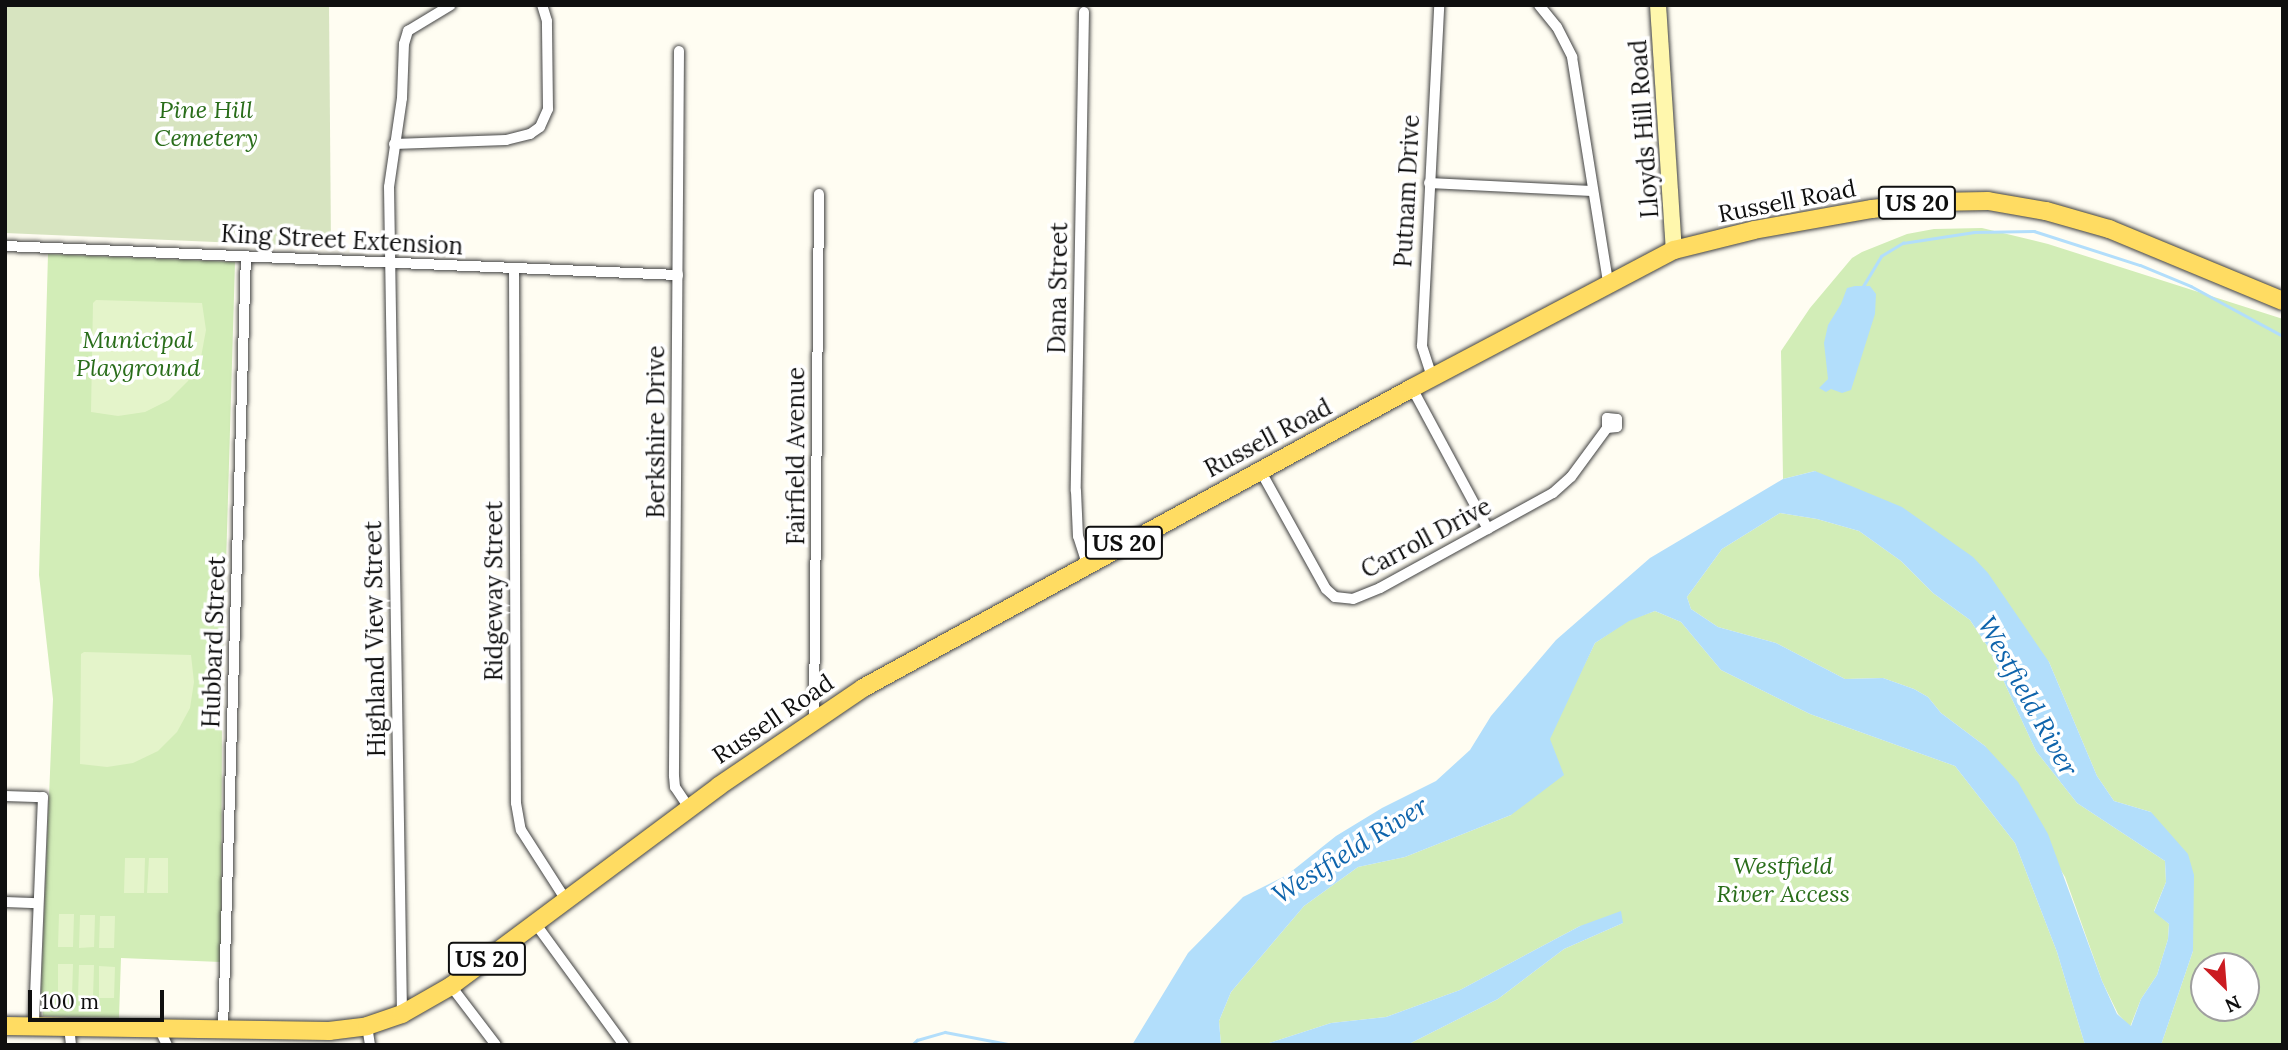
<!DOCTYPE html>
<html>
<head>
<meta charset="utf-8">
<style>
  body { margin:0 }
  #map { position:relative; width:2288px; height:1050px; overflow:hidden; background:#fffdf2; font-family:Lora,serif }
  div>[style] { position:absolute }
  .green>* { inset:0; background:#d2edb7 }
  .cemetery>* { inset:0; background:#d7e4c0 }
  .pitch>* { inset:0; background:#e4f4ca }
  .water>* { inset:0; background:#b2defb }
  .stream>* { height:2.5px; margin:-1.25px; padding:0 1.25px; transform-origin:1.25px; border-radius:1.25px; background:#b2defb }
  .roads { filter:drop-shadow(0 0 2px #424242) drop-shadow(0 0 2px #424242) }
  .street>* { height:10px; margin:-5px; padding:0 5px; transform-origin:5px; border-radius:5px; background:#fff }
  .secondary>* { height:16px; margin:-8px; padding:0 8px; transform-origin:8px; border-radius:8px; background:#fff7ad }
  .primary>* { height:18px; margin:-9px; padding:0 9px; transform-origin:9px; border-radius:9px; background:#ffdc62 }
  span { translate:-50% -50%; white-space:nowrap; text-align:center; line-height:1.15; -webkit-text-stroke:7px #fff; paint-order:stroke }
  .shield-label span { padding:2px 5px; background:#fff; border:2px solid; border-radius:5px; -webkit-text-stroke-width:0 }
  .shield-label { font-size:23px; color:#0f0f0f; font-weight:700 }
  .park-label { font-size:24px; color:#296d1a; font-style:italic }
  .street-label { font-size:24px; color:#0f0f0f }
  .water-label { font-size:26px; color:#0e64ac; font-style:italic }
  .frame { position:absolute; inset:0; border:7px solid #0f0f0f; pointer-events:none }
  .north { position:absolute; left:2190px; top:952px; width:70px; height:70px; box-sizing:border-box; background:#fff; border:2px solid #9f9f9f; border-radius:50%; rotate:155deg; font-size:19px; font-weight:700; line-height:28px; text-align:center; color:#0f0f0f }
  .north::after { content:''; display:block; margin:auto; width:24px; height:32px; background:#cb1c21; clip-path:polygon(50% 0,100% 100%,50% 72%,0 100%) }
  .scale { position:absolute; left:28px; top:990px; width:136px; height:32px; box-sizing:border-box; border:4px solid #0f0f0f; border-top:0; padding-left:9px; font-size:21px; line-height:24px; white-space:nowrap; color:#0f0f0f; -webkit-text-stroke:5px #fff; paint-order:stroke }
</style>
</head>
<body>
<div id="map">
  <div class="green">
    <i style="clip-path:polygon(evenodd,1982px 228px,2048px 244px,2283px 319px,2283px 1045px,2161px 1045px,2193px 951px,2151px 812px,2114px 801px,2097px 776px,2049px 662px,1815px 471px,1783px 479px,1781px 351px,1810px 308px,1852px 258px,1862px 252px,1907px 234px,1934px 229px,1982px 228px,2204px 966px,2246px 966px,2246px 1008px,2204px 1008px,2204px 966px)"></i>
    <i style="clip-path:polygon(48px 254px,235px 262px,222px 699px,221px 962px,121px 958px,119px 1018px,43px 1016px,41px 993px,53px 699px,39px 575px)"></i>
    <i style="clip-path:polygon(1780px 513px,1817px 519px,1859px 531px,1901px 561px,1933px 593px,1970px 620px,1988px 647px,2036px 751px,2077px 803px,2165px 861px,2166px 882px,2154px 911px,2169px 924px,2168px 939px,2157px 975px,2141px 999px,2130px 1027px,2118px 1014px,2102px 981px,2065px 877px,1985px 746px,1941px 713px,1928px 697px,1914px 689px,1883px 678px,1845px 679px,1776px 643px,1718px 627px,1691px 609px,1687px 597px,1722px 549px)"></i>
    <i style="clip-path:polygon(1655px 611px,1681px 622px,1721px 670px,1810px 714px,1955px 766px,2015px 843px,2057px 952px,2085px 1045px,1402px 1045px,1409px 1044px,1498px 999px,1564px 949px,1623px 923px,1580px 926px,1460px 990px,1386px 1017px,1331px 1023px,1263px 1045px,1221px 1045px,1219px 1021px,1231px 992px,1304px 906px,1358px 867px,1405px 857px,1511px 815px,1595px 643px,1629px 620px)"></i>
  </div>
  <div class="cemetery">
    <i style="clip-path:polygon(5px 5px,329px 5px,331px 247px,5px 233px)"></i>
  </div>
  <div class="pitch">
    <i style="clip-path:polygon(96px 300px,202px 303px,206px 330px,201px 357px,188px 381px,169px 400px,145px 412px,118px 416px,91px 412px,93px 303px)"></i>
    <i style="clip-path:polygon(84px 652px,191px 655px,194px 682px,190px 708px,177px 732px,158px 751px,133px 763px,107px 767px,80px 764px,81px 654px)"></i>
    <i style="clip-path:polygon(125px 858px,145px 858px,144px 893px,124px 893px)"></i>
    <i style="clip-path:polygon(149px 858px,168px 858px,168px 893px,147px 893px)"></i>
    <i style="clip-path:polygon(59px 914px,74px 914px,73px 947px,58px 947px)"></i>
    <i style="clip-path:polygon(80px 915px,95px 915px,94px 947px,79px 948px)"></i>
    <i style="clip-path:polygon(100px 916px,115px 916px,114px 948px,99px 948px)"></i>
    <i style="clip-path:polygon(58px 964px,73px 964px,72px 997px,58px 997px)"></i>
    <i style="clip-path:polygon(79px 965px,94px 965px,93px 997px,78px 997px)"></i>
    <i style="clip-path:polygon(99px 966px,115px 967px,114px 998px,99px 998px)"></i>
  </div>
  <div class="water">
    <i style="clip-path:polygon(1855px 286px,1870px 286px,1876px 294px,1875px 314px,1851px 390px,1842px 393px,1831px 389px,1826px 392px,1819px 388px,1828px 379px,1824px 343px,1828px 325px,1841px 304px,1847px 288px)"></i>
    <i style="clip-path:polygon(evenodd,1815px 471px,1902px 507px,1973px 557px,1988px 573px,2049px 662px,2097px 776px,2114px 801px,2151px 812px,2188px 854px,2194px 875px,2193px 951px,2161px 1045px,2085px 1045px,2057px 952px,2015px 843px,1955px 766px,1810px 714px,1721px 670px,1681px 622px,1655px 611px,1629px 621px,1595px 643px,1550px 739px,1564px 775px,1511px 815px,1405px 857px,1358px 867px,1304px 906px,1231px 992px,1219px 1021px,1221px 1045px,1132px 1045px,1188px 953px,1243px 897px,1287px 875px,1336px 836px,1382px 808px,1436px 781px,1470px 750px,1491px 716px,1556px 640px,1650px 558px,1783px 479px,1815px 471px,1780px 513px,1817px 519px,1859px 531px,1901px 561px,1933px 593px,1970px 620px,1988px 647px,2036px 751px,2077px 803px,2165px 861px,2166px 882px,2154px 912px,2169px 924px,2168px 939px,2157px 975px,2141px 999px,2131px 1026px,2117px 1014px,2102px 981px,2048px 834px,2018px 782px,1985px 746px,1941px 713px,1928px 697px,1914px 689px,1883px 678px,1845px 679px,1776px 643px,1718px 627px,1691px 609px,1687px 597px,1722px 549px,1780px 513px)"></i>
    <i style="clip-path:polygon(1621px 911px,1623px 923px,1564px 949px,1498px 999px,1409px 1044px,1263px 1045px,1331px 1023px,1386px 1017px,1460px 990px,1580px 926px)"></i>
  </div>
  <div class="stream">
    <i style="left:1862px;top:288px;width:37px;rotate:-59deg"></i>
    <i style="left:1881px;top:256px;width:26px;rotate:-31deg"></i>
    <i style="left:1903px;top:243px;width:72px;rotate:-8.8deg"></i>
    <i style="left:1974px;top:232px;width:60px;rotate:-1deg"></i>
    <i style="left:2034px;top:231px;width:111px;rotate:17.8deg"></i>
    <i style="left:2140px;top:265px;width:55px;rotate:22.4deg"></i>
    <i style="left:2191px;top:286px;width:105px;rotate:28.5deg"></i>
    <i style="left:912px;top:1045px;width:7px;rotate:-45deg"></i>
    <i style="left:917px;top:1040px;width:29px;rotate:-16deg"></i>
    <i style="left:945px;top:1032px;width:69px;rotate:10.8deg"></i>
  </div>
  <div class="roads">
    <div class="street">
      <i style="left:1539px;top:5px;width:28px;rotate:51deg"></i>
      <i style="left:1557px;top:27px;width:34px;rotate:63deg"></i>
      <i style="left:1572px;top:57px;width:229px;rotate:80.9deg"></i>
      <i style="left:1084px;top:12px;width:479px;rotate:91deg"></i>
      <i style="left:1076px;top:491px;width:45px;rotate:87.5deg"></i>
      <i style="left:1078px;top:536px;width:28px;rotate:72deg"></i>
      <i style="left:679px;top:51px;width:725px;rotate:90.4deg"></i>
      <i style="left:674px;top:776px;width:11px;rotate:85deg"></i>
      <i style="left:675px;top:787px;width:25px;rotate:56deg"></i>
      <i style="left:394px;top:144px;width:112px;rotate:-2deg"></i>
      <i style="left:506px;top:140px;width:25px;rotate:-14deg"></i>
      <i style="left:530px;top:134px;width:12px;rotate:-35deg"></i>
      <i style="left:540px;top:127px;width:20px;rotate:-66deg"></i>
      <i style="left:548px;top:109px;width:88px;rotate:-90.7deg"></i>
      <i style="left:547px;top:21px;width:17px;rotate:-107deg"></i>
      <i style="left:1429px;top:183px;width:163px;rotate:2.8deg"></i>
      <i style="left:5px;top:246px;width:674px;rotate:2.47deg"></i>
      <i style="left:514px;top:268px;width:535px;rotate:89.79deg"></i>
      <i style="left:516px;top:803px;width:27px;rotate:80deg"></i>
      <i style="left:521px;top:830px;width:83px;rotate:57.3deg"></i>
      <i style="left:1432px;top:377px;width:33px;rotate:-108deg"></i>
      <i style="left:1422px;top:346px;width:341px;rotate:-87.1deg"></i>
      <i style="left:1412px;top:388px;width:160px;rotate:61.7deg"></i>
      <i style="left:1260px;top:470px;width:136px;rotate:61deg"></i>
      <i style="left:1326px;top:589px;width:12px;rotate:42deg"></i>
      <i style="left:1335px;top:597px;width:18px;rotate:6deg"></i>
      <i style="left:1353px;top:599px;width:29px;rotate:-22deg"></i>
      <i style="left:1380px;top:588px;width:197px;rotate:-28.8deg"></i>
      <i style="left:1553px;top:493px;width:24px;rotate:-42deg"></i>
      <i style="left:1571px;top:477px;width:61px;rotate:-53.7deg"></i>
      <i style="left:1607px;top:428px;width:10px;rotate:-6deg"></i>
      <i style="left:1617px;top:427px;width:8px;rotate:-90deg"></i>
      <i style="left:1617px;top:419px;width:10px;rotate:-174deg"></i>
      <i style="left:1607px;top:418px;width:10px;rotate:90deg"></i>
      <i style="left:814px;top:719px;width:525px;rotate:-89.45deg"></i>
      <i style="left:5px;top:796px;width:38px;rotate:2deg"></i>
      <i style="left:43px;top:797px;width:228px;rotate:92.3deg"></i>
      <i style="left:5px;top:902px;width:33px;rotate:2deg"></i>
      <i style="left:535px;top:923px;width:151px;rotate:53.9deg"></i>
      <i style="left:451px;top:986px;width:74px;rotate:52.7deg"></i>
      <i style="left:402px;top:1014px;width:827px;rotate:-90.9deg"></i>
      <i style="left:389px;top:187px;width:90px;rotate:-81.7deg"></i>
      <i style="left:402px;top:98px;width:54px;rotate:-87.9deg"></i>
      <i style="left:404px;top:44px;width:14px;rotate:-73deg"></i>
      <i style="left:408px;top:31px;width:50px;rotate:-31.2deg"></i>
      <i style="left:69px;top:1026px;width:19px;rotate:84deg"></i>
      <i style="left:367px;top:1026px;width:19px;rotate:81deg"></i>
      <i style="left:159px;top:1028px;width:19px;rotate:65deg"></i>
      <i style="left:223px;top:1029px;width:773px;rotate:-88.3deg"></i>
    </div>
    <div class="secondary">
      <i style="left:1658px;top:5px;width:246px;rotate:86.3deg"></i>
    </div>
    <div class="primary">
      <i style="left:5px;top:1026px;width:324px;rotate:0.9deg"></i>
      <i style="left:329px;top:1031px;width:38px;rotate:-7deg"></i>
      <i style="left:367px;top:1026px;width:37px;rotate:-19deg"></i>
      <i style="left:402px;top:1014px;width:56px;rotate:-29.7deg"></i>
      <i style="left:451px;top:986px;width:334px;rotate:-36.7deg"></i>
      <i style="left:719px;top:786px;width:174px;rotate:-34.2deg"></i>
      <i style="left:863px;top:688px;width:626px;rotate:-28.65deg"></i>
      <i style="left:1412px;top:388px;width:296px;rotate:-27.8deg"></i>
      <i style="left:1674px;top:250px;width:82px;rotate:-14deg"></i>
      <i style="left:1754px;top:230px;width:120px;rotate:-10.1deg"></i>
      <i style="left:1872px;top:209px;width:61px;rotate:-6.5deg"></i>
      <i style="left:1933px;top:202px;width:55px;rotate:-1deg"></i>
      <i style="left:1988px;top:201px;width:59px;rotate:9.8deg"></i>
      <i style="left:2046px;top:211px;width:66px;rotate:15.9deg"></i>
      <i style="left:2109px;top:229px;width:188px;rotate:22.5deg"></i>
    </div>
  </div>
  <div class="shield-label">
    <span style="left:1917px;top:203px">US 20</span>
    <span style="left:1124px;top:543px">US 20</span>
    <span style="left:487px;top:959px">US 20</span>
  </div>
  <div class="park-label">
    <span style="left:206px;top:124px">Pine Hill<br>Cemetery</span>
    <span style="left:138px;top:354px">Municipal<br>Playground</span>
    <span style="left:1783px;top:880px">Westfield<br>River Access</span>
  </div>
  <div class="street-label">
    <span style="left:1644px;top:129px;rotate:-94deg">Lloyds Hill Road</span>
    <span style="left:1407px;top:191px;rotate:-87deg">Putnam Drive</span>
    <span style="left:1787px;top:201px;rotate:-11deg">Russell Road</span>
    <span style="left:342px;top:240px;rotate:3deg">King Street Extension</span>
    <span style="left:1058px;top:288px;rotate:-89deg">Dana Street</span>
    <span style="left:656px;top:432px;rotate:-90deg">Berkshire Drive</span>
    <span style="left:1268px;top:438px;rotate:-28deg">Russell Road</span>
    <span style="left:796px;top:456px;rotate:-90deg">Fairfield Avenue</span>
    <span style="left:1426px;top:538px;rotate:-28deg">Carroll Drive</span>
    <span style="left:494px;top:591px;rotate:-90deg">Ridgeway Street</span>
    <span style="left:375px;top:639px;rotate:-91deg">Highland View Street</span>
    <span style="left:214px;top:642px;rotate:-88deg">Hubbard Street</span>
    <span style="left:773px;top:719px;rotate:-34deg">Russell Road</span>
  </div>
  <div class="water-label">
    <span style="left:2028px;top:696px;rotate:61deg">Westfield River</span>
    <span style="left:1350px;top:850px;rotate:-32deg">Westfield River</span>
  </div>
  <div class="frame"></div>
  <div class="north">N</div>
  <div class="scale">100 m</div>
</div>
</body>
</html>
